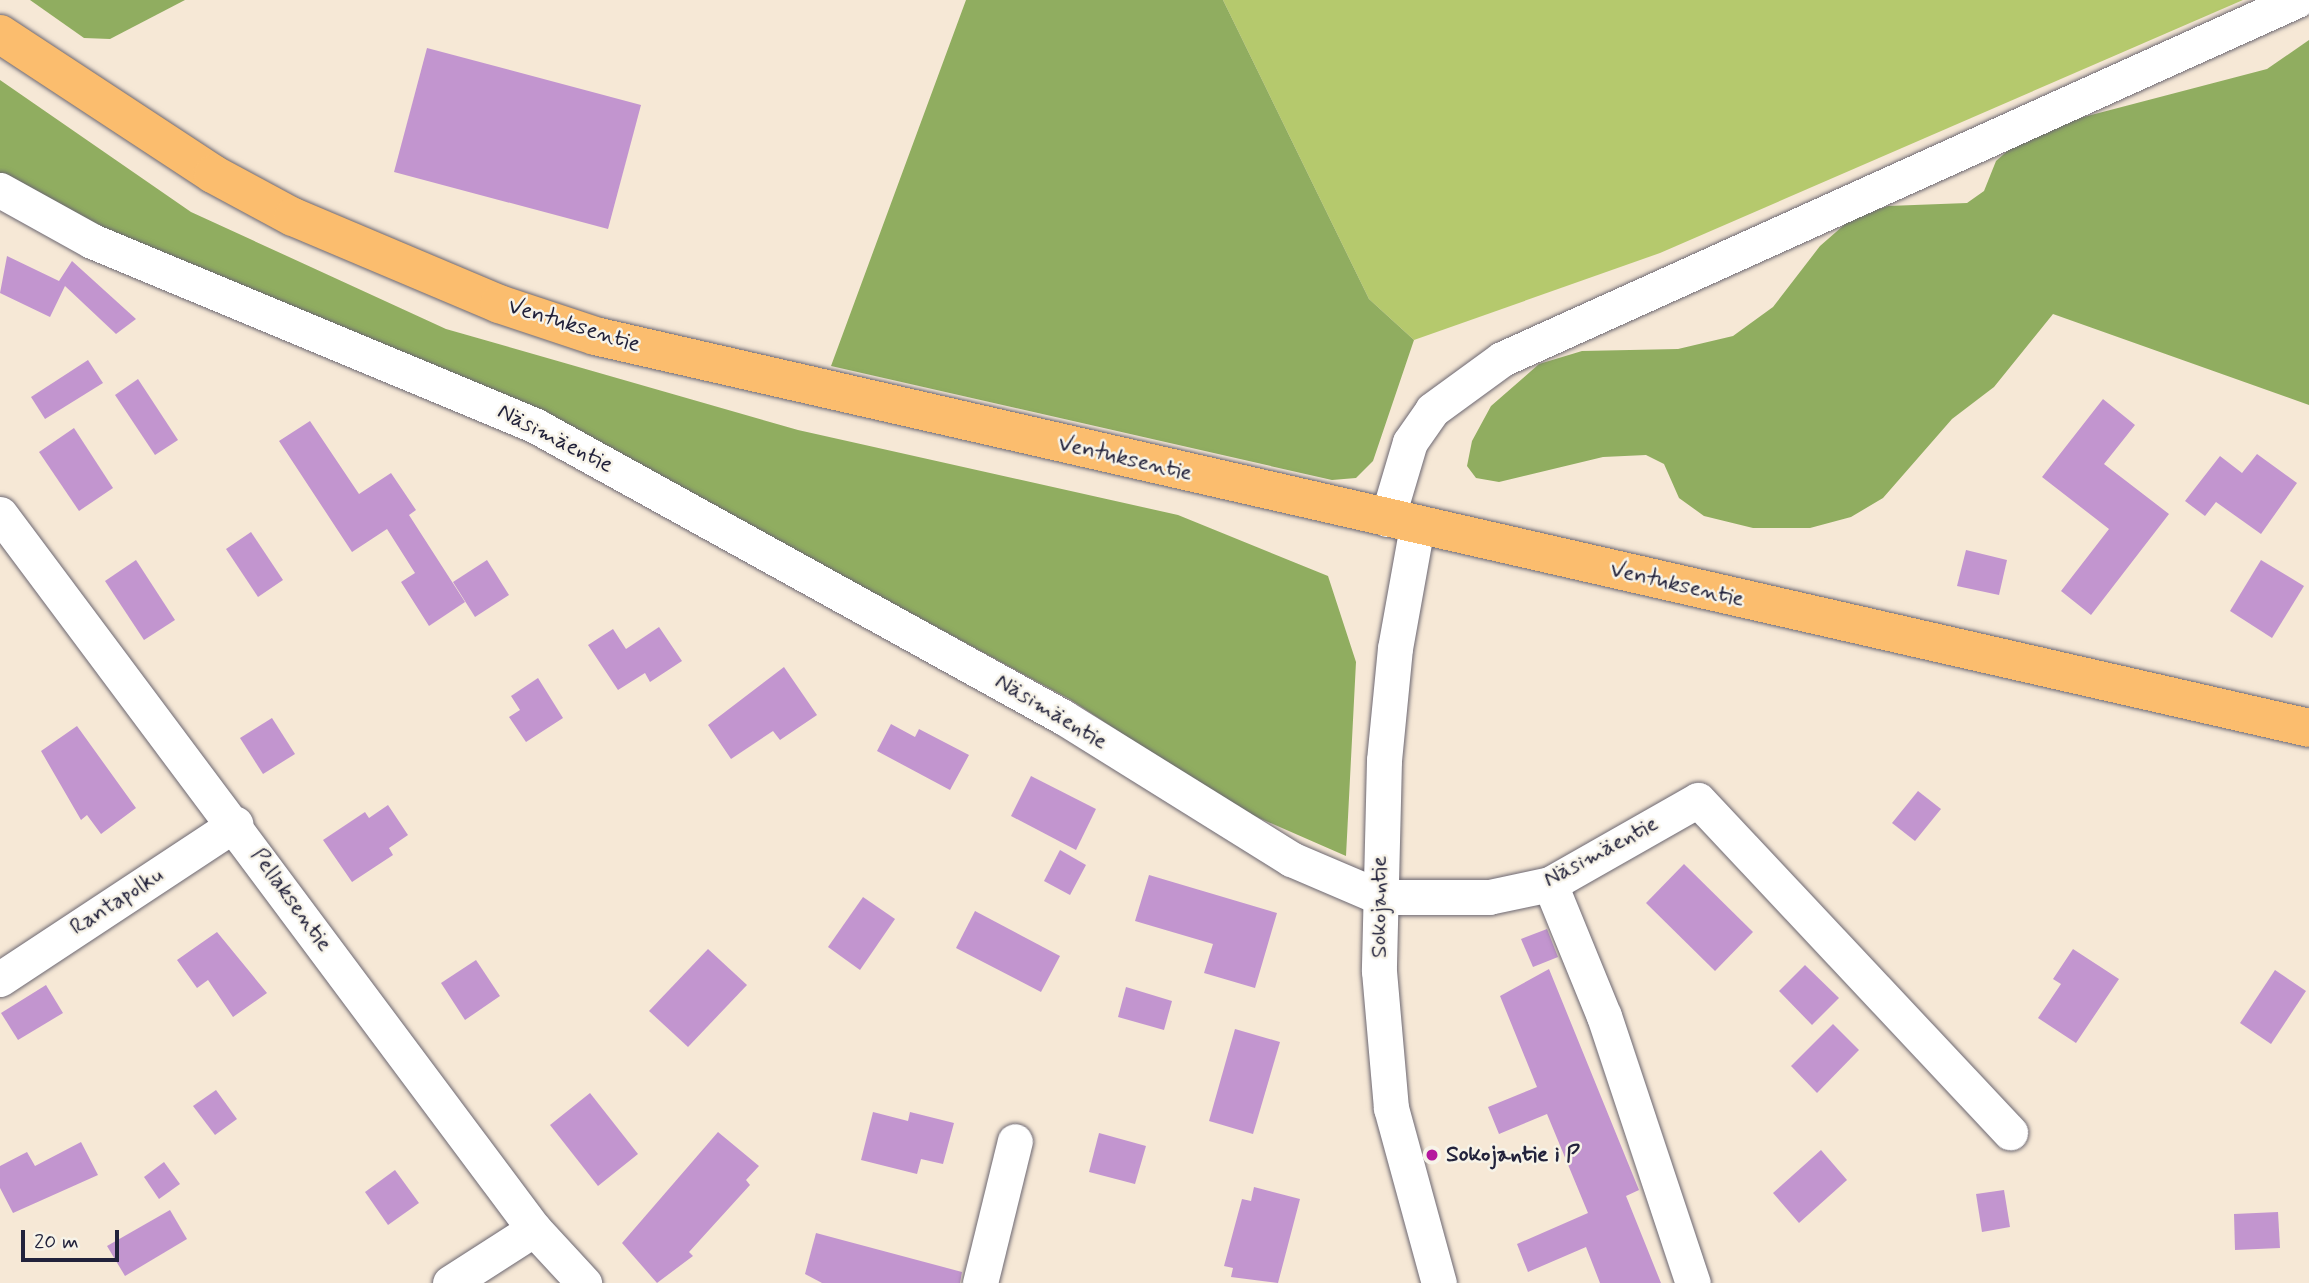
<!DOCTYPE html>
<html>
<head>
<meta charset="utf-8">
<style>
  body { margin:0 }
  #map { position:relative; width:2309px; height:1283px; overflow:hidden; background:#f6e8d6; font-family:Mynerve,sans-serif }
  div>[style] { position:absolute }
  .green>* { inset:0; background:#b5c96d }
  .forest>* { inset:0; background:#90ad60 }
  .building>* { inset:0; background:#c295cf }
  .roads { filter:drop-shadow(0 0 2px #6c6771) drop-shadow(0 0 2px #6c6771) }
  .minor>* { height:35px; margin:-17.5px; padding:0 17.5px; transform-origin:17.5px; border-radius:17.5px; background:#fff }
  .major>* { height:38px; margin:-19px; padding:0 19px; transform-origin:19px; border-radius:19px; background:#fbbd6e }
  .dots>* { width:19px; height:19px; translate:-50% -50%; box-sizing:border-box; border:4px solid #f7f3e8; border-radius:50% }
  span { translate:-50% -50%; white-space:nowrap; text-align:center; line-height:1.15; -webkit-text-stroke:5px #f7f3e8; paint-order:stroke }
  .street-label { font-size:23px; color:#22223b }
  .poi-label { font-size:23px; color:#22223b; font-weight:700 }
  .left { translate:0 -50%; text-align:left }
  .scale { position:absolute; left:21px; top:1230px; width:98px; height:32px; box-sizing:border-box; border:4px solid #22223b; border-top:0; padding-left:9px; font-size:21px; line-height:24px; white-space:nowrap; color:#22223b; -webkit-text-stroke:5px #f7f3e8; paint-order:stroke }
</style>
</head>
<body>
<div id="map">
  <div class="green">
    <i style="clip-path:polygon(1223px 0,2243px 0,1660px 253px,1414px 340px,1369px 299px)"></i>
  </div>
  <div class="forest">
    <i style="clip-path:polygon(30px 0,185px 0,110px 39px,84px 38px)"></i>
    <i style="clip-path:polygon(966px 0,1223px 0,1369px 299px,1414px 340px,1373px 461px,1356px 478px,1332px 480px,831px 366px)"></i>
    <i style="clip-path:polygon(2309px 40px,2309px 405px,2053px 314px,1994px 387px,1952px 419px,1883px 498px,1851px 517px,1810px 528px,1753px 528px,1704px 516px,1679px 498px,1664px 464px,1646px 455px,1603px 457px,1499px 482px,1476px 478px,1467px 466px,1472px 441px,1491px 406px,1539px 364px,1582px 351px,1678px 349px,1733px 336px,1773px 307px,1820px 246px,1852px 218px,1888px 206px,1967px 203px,1984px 191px,1996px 161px,2014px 145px,2072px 120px,2267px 69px)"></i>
    <i style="clip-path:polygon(0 80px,191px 212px,446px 329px,798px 430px,1178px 515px,1328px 576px,1356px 662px,1346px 856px,1234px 807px,1071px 700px,837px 573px,97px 229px,0 176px)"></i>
  </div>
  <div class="building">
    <i style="clip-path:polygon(427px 48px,641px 105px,608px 229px,394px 172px)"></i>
    <i style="clip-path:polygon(7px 256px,59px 281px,72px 261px,136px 319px,116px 334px,65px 286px,50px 317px,0 293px)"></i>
    <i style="clip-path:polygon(88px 360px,103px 383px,45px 419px,31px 397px)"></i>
    <i style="clip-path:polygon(138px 379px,178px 440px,155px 455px,115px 395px)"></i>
    <i style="clip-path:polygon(2103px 399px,2135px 425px,2104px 464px,2169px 514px,2091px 615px,2061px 591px,2109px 529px,2042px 477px)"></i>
    <i style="clip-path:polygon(310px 421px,359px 494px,391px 473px,416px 510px,409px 515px,465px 602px,429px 626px,401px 582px,415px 573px,387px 529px,352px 552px,279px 441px)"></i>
    <i style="clip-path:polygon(74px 428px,113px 488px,79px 511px,39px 452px)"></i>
    <i style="clip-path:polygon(2257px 454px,2297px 483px,2261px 534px,2216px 502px,2205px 516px,2185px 501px,2220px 456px,2242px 473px)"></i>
    <i style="clip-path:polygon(251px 532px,283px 580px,258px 597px,226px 549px)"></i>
    <i style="clip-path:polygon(1966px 550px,2007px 560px,1999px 595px,1957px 586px)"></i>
    <i style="clip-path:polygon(136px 560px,175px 620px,144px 640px,105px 581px)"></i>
    <i style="clip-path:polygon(487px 560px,509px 595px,475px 617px,453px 582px)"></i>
    <i style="clip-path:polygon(2261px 560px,2304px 586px,2272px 638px,2230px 611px)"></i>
    <i style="clip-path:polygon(659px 627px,682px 661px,650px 682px,645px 673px,618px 690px,588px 645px,613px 629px,626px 649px)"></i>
    <i style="clip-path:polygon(784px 667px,817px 715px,780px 740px,773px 731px,731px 759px,708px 725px)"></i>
    <i style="clip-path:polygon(538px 678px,563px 718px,526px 742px,509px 717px,520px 710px,511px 696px)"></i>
    <i style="clip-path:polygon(272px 718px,295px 754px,263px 774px,240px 738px)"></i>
    <i style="clip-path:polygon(891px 724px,915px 737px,919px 729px,969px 755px,950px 790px,877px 751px)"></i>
    <i style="clip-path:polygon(77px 726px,136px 808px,101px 834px,87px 815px,81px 820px,41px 751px)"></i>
    <i style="clip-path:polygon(1031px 776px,1096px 809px,1076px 850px,1011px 816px)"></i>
    <i style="clip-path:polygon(1918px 791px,1941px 809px,1915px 841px,1892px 823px)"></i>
    <i style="clip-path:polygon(388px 805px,408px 835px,389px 848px,393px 855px,352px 882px,323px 840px,365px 812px,369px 818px)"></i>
    <i style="clip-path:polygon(1060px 850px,1086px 865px,1070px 895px,1044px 881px)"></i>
    <i style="clip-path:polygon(1684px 864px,1753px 932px,1715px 971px,1646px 903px)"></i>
    <i style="clip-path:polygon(1149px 875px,1277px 913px,1255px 988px,1204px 973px,1213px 944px,1135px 921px)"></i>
    <i style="clip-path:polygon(863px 897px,895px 919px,860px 970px,828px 947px)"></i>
    <i style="clip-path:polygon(975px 911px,1060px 956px,1041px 992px,956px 948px)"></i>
    <i style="clip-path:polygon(1547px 929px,1558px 957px,1533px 967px,1521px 939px)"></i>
    <i style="clip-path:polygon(217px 932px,267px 993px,233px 1017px,208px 980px,197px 988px,177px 960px)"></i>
    <i style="clip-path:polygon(708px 949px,747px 985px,688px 1047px,649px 1011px)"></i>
    <i style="clip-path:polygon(2073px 949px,2119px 979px,2076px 1043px,2038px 1018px,2061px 984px,2053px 979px)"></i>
    <i style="clip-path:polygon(476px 960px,500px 996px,465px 1020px,441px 983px)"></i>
    <i style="clip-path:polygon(1805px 965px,1839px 998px,1812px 1025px,1779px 991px)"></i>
    <i style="clip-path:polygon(1549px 969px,1639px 1190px,1626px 1196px,1661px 1283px,1600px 1283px,1586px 1247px,1528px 1272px,1517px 1244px,1588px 1213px,1547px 1114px,1499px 1134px,1488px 1107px,1537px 1087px,1500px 996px)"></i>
    <i style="clip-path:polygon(2275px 970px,2306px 991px,2271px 1044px,2240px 1023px)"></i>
    <i style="clip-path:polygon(46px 985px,63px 1013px,18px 1040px,1px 1013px)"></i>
    <i style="clip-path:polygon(1126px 987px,1172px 1001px,1164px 1030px,1118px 1017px)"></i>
    <i style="clip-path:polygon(1833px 1024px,1859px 1050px,1817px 1093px,1791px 1066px)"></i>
    <i style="clip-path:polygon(1235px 1029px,1280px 1042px,1253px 1134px,1209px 1121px)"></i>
    <i style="clip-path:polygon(216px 1090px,237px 1119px,215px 1135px,193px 1106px)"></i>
    <i style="clip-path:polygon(590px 1093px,638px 1154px,598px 1186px,550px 1125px)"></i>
    <i style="clip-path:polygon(873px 1112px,908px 1121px,910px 1112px,954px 1123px,943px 1164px,921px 1159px,917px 1174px,861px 1160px)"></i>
    <i style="clip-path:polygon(718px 1132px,759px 1166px,746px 1180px,750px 1185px,689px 1252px,693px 1256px,657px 1283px,622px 1243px)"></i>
    <i style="clip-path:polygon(1099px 1133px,1146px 1146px,1135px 1184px,1089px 1172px)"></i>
    <i style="clip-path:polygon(81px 1142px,98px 1175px,13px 1213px,0 1188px,0 1166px,27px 1152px,35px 1166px)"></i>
    <i style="clip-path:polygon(1821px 1150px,1847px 1180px,1799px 1223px,1773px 1193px)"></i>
    <i style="clip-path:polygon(164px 1162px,180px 1184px,159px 1199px,144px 1177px)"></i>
    <i style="clip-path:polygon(395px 1170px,419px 1203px,388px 1225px,365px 1192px)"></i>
    <i style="clip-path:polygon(1254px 1187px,1300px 1199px,1278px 1283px,1231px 1277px,1233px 1268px,1224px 1266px,1242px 1199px,1251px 1201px)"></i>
    <i style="clip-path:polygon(2004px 1190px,2010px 1227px,1982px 1232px,1976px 1194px)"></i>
    <i style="clip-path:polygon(170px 1210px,187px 1239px,125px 1276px,107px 1246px)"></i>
    <i style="clip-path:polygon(2278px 1212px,2280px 1248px,2235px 1250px,2234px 1214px)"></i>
    <i style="clip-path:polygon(816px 1233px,962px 1272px,960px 1283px,822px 1283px,805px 1274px)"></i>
  </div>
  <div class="roads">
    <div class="minor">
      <i style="left:0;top:190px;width:105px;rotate:29deg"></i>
      <i style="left:92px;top:241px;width:481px;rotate:22.6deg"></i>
      <i style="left:536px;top:426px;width:602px;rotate:28.91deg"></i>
      <i style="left:1063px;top:717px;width:269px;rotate:31.9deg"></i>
      <i style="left:1291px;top:859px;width:97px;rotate:23.1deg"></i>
      <i style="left:1380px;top:897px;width:109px"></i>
      <i style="left:1489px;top:897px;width:62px;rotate:-12deg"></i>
      <i style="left:1550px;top:884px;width:170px;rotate:-29.6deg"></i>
      <i style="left:1698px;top:800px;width:456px;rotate:46.8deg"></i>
      <i style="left:0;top:514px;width:892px;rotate:53.25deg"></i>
      <i style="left:534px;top:1229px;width:74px;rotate:47.2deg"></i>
      <i style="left:1387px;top:519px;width:80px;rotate:-73.4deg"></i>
      <i style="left:1410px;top:442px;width:39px;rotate:-55deg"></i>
      <i style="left:1432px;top:410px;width:87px;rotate:-36.1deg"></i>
      <i style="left:1502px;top:359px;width:872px;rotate:-24.3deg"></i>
      <i style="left:1417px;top:526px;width:124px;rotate:100.2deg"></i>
      <i style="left:1395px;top:648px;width:113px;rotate:95.6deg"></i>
      <i style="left:1384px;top:760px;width:211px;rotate:91.4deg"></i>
      <i style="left:1379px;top:971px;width:138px;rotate:85deg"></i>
      <i style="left:1391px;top:1108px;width:181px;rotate:74.7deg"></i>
      <i style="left:1550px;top:884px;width:143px;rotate:67.8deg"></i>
      <i style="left:1604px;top:1016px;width:281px;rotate:71.6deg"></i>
      <i style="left:0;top:979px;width:282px;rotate:-33.4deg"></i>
      <i style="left:450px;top:1283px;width:100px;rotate:-32.7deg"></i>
      <i style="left:980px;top:1283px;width:146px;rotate:-76.2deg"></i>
    </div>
    <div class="major">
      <i style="left:0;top:34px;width:255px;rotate:33.3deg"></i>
      <i style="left:213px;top:174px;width:91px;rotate:28.3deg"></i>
      <i style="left:293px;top:217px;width:224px;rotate:22.9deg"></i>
      <i style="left:499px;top:304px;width:101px;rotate:18.4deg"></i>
      <i style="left:595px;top:336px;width:1758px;rotate:12.88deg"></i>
    </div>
  </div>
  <div class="dots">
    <i style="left:1432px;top:1155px;background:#b5179e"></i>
  </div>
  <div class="street-label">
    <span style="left:574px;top:326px;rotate:17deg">Ventuksentie</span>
    <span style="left:555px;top:439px;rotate:27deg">Näsimäentie</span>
    <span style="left:1125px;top:459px;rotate:13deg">Ventuksentie</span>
    <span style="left:1677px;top:585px;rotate:13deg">Ventuksentie</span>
    <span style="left:1051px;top:712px;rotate:31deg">Näsimäentie</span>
    <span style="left:1601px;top:852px;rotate:-28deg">Näsimäentie</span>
    <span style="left:291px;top:900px;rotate:54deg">Pellaksentie</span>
    <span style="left:117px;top:902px;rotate:-33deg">Rantapolku</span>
    <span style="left:1380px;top:907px;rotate:-90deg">Sokojantie</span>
  </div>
  <div class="poi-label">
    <span class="left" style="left:1446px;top:1155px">Sokojantie i P</span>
  </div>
  <div class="scale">20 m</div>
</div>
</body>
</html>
